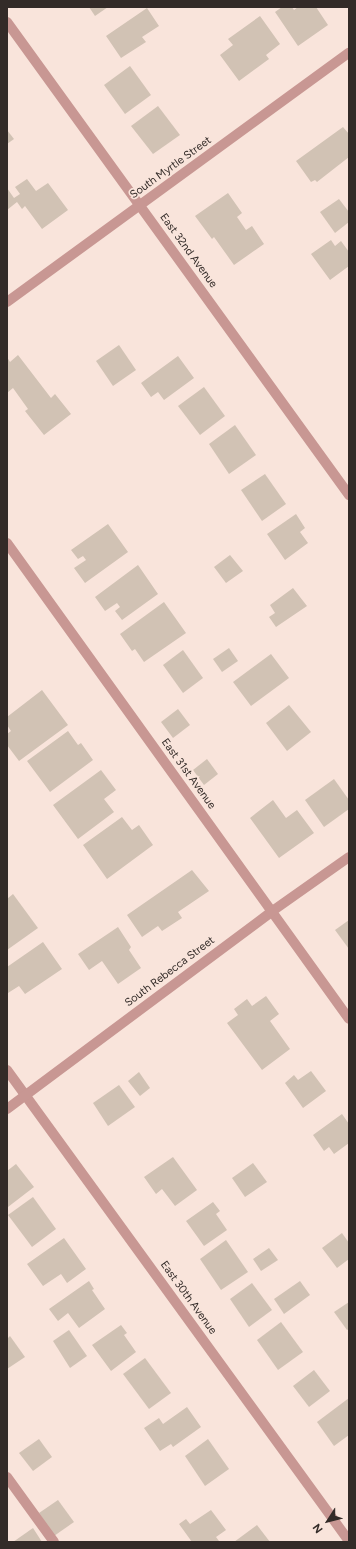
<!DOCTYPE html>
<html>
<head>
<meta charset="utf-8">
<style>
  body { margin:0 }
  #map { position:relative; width:356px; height:1549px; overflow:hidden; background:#f9e4db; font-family:Figtree,sans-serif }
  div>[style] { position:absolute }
  .building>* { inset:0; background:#d1c2b4 }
  .minor>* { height:10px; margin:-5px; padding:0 5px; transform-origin:5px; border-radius:5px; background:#c89793 }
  span { translate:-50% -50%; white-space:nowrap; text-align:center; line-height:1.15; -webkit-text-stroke:3.5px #f9e4db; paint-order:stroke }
  .street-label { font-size:11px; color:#332b28 }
  .frame { position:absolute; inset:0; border:8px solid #332b28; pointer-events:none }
  .north { position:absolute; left:308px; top:1501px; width:40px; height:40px; -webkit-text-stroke:3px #f9e4db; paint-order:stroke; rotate:234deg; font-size:11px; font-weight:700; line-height:16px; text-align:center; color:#332b28 }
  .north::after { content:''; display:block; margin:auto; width:14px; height:18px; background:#332b28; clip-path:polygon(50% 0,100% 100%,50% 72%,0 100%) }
</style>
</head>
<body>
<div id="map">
  <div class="building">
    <i style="clip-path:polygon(89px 7px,108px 7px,95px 16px)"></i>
    <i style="clip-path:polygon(282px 7px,292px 7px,294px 10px,298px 7px,316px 7px,328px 25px,298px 46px,275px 12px)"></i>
    <i style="clip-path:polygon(147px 8px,159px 26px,142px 37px,146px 42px,121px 58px,106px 36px)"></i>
    <i style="clip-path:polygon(260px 16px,280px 44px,266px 55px,269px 59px,239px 81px,220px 55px,233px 45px,228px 39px)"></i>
    <i style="clip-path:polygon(130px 66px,151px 95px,125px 114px,104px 85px)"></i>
    <i style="clip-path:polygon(158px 106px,180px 135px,153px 154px,131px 126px)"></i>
    <i style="clip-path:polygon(343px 127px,349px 134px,349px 157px,317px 182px,315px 180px,311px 182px,296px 161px)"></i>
    <i style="clip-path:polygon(7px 130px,14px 139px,7px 144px)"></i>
    <i style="clip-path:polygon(27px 179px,36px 191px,48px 183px,68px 210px,42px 229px,25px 206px,22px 209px,17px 202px,7px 210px,7px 188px,14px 198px,20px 194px,15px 187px)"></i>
    <i style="clip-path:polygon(228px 193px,242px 213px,237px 217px,246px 230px,252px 226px,264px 244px,234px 265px,214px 237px,212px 239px,195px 216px)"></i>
    <i style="clip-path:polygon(339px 199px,349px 212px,349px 222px,335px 233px,320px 212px)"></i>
    <i style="clip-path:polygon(331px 240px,335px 246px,341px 241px,349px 252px,349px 266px,330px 280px,311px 254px)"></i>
    <i style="clip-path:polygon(119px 345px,136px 370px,113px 386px,96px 361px)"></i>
    <i style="clip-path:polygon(18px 355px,51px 398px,55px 394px,71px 414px,44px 435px,25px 411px,28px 409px,13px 388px,7px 393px,7px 357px,10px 362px)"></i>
    <i style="clip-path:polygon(178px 356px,194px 378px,164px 400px,158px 392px,151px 397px,141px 383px)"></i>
    <i style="clip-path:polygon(204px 387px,225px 416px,200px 435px,178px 406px)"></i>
    <i style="clip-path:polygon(235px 425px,256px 455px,229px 474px,209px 444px)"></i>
    <i style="clip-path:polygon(265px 474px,286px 504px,262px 521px,241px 490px)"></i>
    <i style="clip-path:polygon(296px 514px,305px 528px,300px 532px,308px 543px,285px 560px,267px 534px)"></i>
    <i style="clip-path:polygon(108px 524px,128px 552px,85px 583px,74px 568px,86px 560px,83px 556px,78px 559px,71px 550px)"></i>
    <i style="clip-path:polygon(230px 555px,243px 571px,226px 583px,214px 567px)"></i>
    <i style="clip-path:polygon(138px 565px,158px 594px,122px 620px,115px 611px,120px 607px,117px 603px,105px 611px,95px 597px)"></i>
    <i style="clip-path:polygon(293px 588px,307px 606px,276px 627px,269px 617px,275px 613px,270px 605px)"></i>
    <i style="clip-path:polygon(164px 602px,186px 633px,144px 662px,135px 649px,132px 651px,120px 634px)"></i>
    <i style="clip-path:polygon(229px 648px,238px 661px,222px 672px,213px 659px)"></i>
    <i style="clip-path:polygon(183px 650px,203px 678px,183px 693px,163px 665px)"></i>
    <i style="clip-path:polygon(271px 654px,289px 678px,251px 706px,233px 682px)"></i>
    <i style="clip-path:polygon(42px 690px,68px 725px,19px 761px,7px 745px,7px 734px,11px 731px,7px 725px,7px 717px)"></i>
    <i style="clip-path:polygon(289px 705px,311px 732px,287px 751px,266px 723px)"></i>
    <i style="clip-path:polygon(178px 709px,190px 725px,173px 738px,161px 722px)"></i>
    <i style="clip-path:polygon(68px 731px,78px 745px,81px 743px,93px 760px,50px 792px,27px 761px)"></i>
    <i style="clip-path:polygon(207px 759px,218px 774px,204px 785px,193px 770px)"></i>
    <i style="clip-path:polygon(101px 770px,116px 790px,104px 799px,114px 812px,78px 839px,53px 805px)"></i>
    <i style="clip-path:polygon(334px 779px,349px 800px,349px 809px,324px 827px,305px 800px)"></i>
    <i style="clip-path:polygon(273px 800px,286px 818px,297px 810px,314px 833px,279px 858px,250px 818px)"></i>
    <i style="clip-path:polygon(122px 817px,132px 830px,139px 825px,153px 845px,107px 879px,83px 845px)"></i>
    <i style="clip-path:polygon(192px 870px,209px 891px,178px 912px,182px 918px,162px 931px,158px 926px,142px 937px,127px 915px)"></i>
    <i style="clip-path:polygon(13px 894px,38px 928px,7px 950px,7px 899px)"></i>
    <i style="clip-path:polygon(349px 920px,349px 949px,335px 930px)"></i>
    <i style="clip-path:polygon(118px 927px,131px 947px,129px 950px,141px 968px,118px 984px,102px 961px,89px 970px,78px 954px)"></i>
    <i style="clip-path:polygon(43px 942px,62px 969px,25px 994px,19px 986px,8px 993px,7px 967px)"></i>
    <i style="clip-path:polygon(266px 996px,279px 1014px,270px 1021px,290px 1049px,262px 1070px,227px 1023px,238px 1015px,234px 1009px,247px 999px,252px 1006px)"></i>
    <i style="clip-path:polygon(311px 1071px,326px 1091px,303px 1108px,285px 1083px,294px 1075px,298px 1080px)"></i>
    <i style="clip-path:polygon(139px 1072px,150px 1088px,140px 1096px,128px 1081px)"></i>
    <i style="clip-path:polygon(119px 1085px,135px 1107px,108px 1126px,93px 1103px)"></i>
    <i style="clip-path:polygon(342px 1114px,349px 1124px,349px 1143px,334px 1154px,329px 1147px,324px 1151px,313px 1135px)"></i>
    <i style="clip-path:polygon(173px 1157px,197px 1190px,175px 1206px,162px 1189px,156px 1194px,144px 1177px)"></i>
    <i style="clip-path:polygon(253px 1163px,267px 1182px,245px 1197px,232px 1178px)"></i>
    <i style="clip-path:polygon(16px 1164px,34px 1187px,8px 1207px,7px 1171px)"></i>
    <i style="clip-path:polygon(33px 1197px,56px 1229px,32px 1247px,8px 1215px)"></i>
    <i style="clip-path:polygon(213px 1202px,220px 1211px,216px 1214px,227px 1230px,204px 1246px,186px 1221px)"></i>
    <i style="clip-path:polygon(342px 1233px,349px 1243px,349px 1259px,337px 1268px,322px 1248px)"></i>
    <i style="clip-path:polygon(64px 1238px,86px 1269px,67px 1283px,61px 1274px,43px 1286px,27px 1264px)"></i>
    <i style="clip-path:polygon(226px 1240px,248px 1272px,221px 1290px,200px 1259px)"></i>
    <i style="clip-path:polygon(269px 1248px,278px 1260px,261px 1271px,253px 1259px)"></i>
    <i style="clip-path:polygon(89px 1281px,94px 1289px,92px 1290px,105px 1309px,79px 1328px,68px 1313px,58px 1321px,49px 1309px)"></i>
    <i style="clip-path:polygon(300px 1281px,310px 1295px,284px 1314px,274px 1299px)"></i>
    <i style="clip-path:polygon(252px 1283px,272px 1310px,249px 1327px,230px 1299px)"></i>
    <i style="clip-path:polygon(349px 1302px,349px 1329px,347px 1330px,334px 1312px)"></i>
    <i style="clip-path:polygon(281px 1322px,303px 1352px,278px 1370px,257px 1340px)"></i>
    <i style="clip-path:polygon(121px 1325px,127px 1333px,124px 1335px,136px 1352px,111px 1371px,92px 1345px)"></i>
    <i style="clip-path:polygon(69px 1330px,87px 1356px,70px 1368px,53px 1341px)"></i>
    <i style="clip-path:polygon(10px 1336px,25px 1357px,7px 1369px,7px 1339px)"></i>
    <i style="clip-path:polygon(145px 1358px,171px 1393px,149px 1409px,123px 1374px)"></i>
    <i style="clip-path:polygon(314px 1370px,330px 1391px,309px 1407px,293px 1386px)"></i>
    <i style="clip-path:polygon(349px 1398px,349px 1435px,334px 1446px,317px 1422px)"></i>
    <i style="clip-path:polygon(187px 1407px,201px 1427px,173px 1447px,171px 1444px,160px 1451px,144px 1428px,159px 1418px,163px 1424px)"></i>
    <i style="clip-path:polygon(39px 1439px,52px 1457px,33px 1471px,19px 1453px)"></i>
    <i style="clip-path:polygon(208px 1439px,229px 1469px,205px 1486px,185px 1456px)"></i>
    <i style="clip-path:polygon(58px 1500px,74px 1522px,54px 1536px,39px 1513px)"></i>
    <i style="clip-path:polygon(211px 1510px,226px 1530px,216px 1537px,219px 1541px,192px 1542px,179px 1524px,186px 1519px,190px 1524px)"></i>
    <i style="clip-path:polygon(257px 1525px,270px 1542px,234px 1542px)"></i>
    <i style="clip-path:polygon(33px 1528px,42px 1542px,13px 1542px)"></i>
  </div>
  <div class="minor">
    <i style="left:7px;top:22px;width:584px;rotate:54.13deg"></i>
    <i style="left:7px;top:302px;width:423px;rotate:-36.1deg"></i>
    <i style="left:7px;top:543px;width:586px;rotate:54.3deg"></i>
    <i style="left:7px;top:1070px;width:582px;rotate:54.02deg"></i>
    <i style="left:7px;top:1109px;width:329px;rotate:-36.7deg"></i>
    <i style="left:271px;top:912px;width:95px;rotate:-35.2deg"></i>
    <i style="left:7px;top:1477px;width:80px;rotate:54.1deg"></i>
  </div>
  <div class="street-label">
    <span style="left:171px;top:168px;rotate:-36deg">South Myrtle Street</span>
    <span style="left:188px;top:251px;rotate:54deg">East 32nd Avenue</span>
    <span style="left:188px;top:774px;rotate:54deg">East 31st Avenue</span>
    <span style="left:170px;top:972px;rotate:-37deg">South Rebecca Street</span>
    <span style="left:188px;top:1298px;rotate:54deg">East 30th Avenue</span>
  </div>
  <div class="frame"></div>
  <div class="north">N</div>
</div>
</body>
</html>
